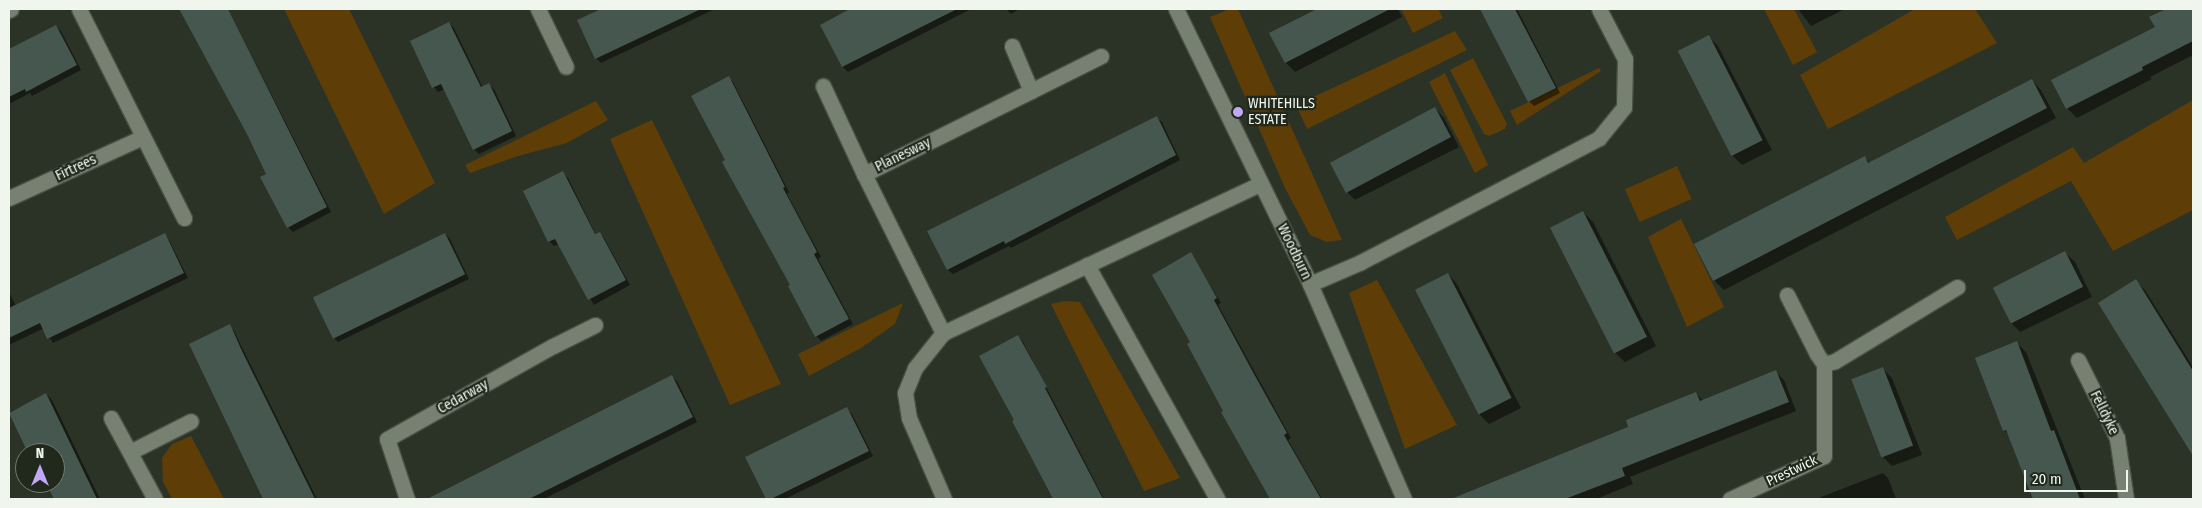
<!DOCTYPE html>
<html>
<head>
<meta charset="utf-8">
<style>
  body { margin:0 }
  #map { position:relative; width:2202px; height:508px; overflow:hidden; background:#2b3327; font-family:"Fira Sans Condensed",sans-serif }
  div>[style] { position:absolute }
  .green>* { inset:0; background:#5f3d07; transform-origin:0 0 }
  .shadow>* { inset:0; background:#0007 }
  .building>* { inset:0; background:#465750; transform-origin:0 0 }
  .roads { filter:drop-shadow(1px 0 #485045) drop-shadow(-1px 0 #485045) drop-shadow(0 1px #485045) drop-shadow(0 -1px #485045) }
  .minor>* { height:15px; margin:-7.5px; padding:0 7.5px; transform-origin:7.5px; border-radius:7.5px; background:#768172 }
  .dots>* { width:14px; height:14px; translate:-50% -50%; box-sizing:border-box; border:2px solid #21291d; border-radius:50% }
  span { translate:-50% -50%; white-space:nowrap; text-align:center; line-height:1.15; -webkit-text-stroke:4.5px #21291d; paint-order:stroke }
  .poi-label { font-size:14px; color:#f0f6ee }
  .left { translate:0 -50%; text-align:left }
  .street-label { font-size:14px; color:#f0f6ee }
  .frame { position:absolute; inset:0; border:10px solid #f0f6ee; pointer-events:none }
  .north { position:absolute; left:15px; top:443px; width:50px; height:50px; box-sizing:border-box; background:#21291d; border:1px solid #747b71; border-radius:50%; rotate:0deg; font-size:14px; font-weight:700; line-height:20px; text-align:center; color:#f0f6ee }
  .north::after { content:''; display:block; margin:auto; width:18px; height:22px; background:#bfa9f4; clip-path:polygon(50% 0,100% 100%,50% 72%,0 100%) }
  .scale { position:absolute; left:2024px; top:470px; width:104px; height:22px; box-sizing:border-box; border:2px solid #f0f6ee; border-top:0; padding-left:6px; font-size:15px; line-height:18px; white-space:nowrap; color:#f0f6ee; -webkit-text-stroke:4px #21291d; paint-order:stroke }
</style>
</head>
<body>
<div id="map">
  <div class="green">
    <i style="clip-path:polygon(284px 9px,349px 9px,435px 183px,384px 214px)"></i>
    <i style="clip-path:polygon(1230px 9px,1238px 9px,1342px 240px,1327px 242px,1310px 235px,1285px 188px,1210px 17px)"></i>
    <i style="clip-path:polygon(1401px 9px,1438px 9px,1443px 18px,1413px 33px)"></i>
    <i style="clip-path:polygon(1764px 9px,1794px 9px,1817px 52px,1793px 65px)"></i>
    <i style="clip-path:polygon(1915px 9px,1975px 9px,1997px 43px,1828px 129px,1800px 75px)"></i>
    <i style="clip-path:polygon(1455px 31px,1467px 50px,1307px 129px,1296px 105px)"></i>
    <i style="clip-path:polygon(1473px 58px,1507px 124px,1505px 129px,1489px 136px,1484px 134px,1450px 70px)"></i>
    <i style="clip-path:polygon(1599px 68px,1601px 71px,1517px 125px,1510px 111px)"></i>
    <i style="clip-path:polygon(1445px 73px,1488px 165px,1475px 173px,1429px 82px)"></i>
    <i style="clip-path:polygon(2193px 100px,2193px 210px,2113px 251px,2071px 181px,1957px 240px,1945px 217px,2073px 147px,2084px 163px)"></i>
    <i style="clip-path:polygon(596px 101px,608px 120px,567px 143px,518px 156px,470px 173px,465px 165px)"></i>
    <i style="clip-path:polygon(652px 120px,781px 384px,730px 405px,610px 139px)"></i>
    <i style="left:1677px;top:166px;width:36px;height:57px;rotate:66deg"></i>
    <i style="clip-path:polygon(1681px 219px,1724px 307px,1687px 327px,1648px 237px)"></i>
    <i style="clip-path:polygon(1377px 280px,1457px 425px,1405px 449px,1349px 293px)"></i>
    <i style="clip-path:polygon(1065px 301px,1080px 302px,1180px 478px,1144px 491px,1051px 304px)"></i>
    <i style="clip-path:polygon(903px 303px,895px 324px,861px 348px,809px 376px,798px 354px)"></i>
    <i style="clip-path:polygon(191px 436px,224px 499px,172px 499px,163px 482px,162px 458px,172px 444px)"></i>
  </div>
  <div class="shadow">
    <i style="clip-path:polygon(179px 9px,228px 9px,331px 212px,293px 232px,288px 227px,268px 175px,248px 134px)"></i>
    <i style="clip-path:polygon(604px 9px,715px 9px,601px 63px,596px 58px,579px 21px)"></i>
    <i style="clip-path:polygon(853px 9px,971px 9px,848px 72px,843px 67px,821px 25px)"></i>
    <i style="clip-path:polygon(1006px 9px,1020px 9px,1011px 14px)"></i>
    <i style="clip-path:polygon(1319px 9px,1398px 9px,1402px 17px,1295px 72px,1286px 63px,1271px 34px)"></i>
    <i style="clip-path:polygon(1482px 9px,1517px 9px,1560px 93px,1534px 106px,1529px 101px)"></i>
    <i style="clip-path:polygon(1798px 9px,1845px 9px,1811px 26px)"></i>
    <i style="clip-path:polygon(2168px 9px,2193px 9px,2193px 55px,2150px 77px,2152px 79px,2077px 118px,2067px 108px,2156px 28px,2151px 18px)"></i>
    <i style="clip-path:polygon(449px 23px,454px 28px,483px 88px,489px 85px,494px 89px,516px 136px,479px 154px,474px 149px,445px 89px,438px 92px,434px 87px,412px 41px)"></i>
    <i style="clip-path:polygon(56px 26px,61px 31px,81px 70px,32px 96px,30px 93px,9px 104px,9px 50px)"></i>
    <i style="clip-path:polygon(1709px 37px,1718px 46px,1772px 150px,1742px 165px,1732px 155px)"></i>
    <i style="clip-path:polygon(729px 78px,733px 82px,789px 192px,787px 194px,821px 257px,818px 259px,853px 324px,821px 341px,816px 336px,727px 160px)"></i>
    <i style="clip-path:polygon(2032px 80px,2041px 90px,2056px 118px,1724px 290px,1714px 280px,1865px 158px,1870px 163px)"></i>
    <i style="clip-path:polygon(1435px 108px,1444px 118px,1459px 147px,1355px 200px,1346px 191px)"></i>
    <i style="clip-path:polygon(1157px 118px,1162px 122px,1180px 160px,1011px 248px,1009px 246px,953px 274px,948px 270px,929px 232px)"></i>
    <i style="clip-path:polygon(563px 173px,568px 178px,596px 235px,599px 233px,604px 238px,630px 285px,594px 305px,559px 244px,554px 246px,549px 241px)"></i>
    <i style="clip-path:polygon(1583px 212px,1593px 222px,1656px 346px,1625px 362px,1615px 353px)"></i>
    <i style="clip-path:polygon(445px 234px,450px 239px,469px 279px,338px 342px,333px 337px)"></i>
    <i style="clip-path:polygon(165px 235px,169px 240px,188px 278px,53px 343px,44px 328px,9px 345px,9px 292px,16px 306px)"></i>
    <i style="clip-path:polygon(2065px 253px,2075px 262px,2092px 297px,2020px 332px,2010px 322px)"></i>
    <i style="clip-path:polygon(1191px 254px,1221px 303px,1218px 305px,1291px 438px,1288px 440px,1322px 499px,1272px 499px,1223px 412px,1225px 412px,1192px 343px)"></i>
    <i style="clip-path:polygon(1448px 274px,1457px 284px,1521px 408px,1489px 424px,1480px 415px,1416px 291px)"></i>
    <i style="clip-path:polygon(2135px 281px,2145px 290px,2193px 367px,2193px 452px)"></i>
    <i style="clip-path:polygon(229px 326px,234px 331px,317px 499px,266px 499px,190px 344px)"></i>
    <i style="clip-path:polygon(1018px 336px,1023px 342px,1104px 499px,1053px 499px,1013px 422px,1016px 420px)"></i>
    <i style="clip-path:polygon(2017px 343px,2026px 352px,2085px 499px,2034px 499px,2010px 437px,2004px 430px)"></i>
    <i style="clip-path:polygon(1883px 369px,1892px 378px,1922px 455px,1892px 466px,1882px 456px)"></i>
    <i style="clip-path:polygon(1776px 372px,1784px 380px,1796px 411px,1630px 477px,1633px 484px,1596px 499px,1451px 499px,1630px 428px,1696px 393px,1703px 401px)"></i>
    <i style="clip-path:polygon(672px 377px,677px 381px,697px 422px,544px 499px,459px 499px,453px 488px)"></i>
    <i style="clip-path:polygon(46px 394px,52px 400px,100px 499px,55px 499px,47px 483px,55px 483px,55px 453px,29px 453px,10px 412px)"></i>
    <i style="clip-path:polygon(847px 409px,852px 414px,873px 456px,785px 499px,767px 499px,747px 458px)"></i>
    <i style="clip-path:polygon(1883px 473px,1888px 478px,1896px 499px,1816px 499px)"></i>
  </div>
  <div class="building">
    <i style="clip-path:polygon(179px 9px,228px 9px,327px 207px,287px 228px,260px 177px,266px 174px,247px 134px)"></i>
    <i style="clip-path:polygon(601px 9px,701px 9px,595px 59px,577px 20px)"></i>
    <i style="clip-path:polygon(850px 9px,957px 9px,842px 67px,820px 25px)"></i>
    <i style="clip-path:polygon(1317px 9px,1390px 9px,1285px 63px,1269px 33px)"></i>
    <i style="clip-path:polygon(1480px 9px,1515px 9px,1556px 88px,1528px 102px)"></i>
    <i style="clip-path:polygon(2166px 9px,2193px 9px,2193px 41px,2142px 67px,2143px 70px,2066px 109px,2051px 80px,2155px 27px,2149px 17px)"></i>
    <i style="clip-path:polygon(449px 22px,481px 87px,489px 83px,512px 131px,473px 150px,441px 84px,432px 88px,410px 41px)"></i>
    <i style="clip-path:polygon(56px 25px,77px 65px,26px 92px,25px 89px,9px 97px,9px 49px)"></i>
    <i style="left:1709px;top:35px;width:118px;height:35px;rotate:63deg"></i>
    <i style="clip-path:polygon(729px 76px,785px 187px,783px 188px,817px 252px,814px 254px,849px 319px,815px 337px,788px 286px,790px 285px,722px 162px,725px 160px,691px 96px)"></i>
    <i style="clip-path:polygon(2032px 79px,2047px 108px,1713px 281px,1694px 244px,1865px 156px,1868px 163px)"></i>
    <i style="left:1435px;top:107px;width:34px;height:119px;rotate:62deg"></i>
    <i style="clip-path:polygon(1157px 116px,1176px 155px,1005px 244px,1004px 241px,947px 270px,927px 231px)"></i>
    <i style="clip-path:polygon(563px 171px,595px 234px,600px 232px,626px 280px,588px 300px,555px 239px,548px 242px,523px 191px)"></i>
    <i style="left:1583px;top:211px;width:141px;height:37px;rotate:63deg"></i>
    <i style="clip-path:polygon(165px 233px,184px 273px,47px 339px,40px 323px,9px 338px,9px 308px)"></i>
    <i style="left:445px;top:233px;width:46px;height:147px;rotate:64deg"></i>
    <i style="left:2065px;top:251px;width:40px;height:81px;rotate:63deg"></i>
    <i style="clip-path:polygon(1191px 252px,1217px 298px,1214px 300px,1254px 374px,1287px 433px,1284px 435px,1321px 499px,1270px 499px,1221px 412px,1223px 411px,1187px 344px,1190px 342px,1152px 275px)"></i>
    <i style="left:1448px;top:273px;width:140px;height:37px;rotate:63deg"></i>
    <i style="clip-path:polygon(2136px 279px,2193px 371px,2193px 456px,2098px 303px)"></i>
    <i style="clip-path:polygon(230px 324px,242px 351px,315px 499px,263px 499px,189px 344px)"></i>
    <i style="clip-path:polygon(1018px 335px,1047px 387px,1045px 388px,1103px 499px,1053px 499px,1012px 421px,1014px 420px,979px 356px)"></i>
    <i style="clip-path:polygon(2017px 341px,2051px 431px,2054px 430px,2080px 499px,2033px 499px,2006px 430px,2003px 431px,1975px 358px)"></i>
    <i style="left:1883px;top:367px;width:84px;height:34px;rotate:69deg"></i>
    <i style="clip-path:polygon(1776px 370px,1789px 402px,1622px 468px,1625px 476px,1565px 499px,1451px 499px,1628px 427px,1626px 420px,1696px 392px,1700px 401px)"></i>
    <i style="clip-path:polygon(672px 375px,693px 417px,670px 429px,529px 499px,427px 499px)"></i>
    <i style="clip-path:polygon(46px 393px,84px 472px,97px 499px,54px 499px,46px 483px,55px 483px,55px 453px,28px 453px,9px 413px)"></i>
    <i style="clip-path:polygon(847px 407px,869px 451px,771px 499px,766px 499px,745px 457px)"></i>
  </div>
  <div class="roads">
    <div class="minor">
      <i style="left:79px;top:9px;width:234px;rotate:63.3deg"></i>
      <i style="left:538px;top:9px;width:64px;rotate:64.2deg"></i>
      <i style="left:1176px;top:9px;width:306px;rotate:64deg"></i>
      <i style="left:1310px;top:284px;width:235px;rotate:66.4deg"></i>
      <i style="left:9px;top:10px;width:2px;rotate:-27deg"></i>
      <i style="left:1012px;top:46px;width:49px;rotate:67.1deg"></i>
      <i style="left:1101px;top:56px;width:265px;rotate:153.5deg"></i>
      <i style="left:864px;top:174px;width:178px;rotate:63.6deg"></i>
      <i style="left:943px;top:333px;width:350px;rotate:-25.2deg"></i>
      <i style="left:823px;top:86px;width:97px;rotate:65deg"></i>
      <i style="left:9px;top:198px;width:147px;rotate:-24.5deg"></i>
      <i style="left:1087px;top:265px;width:268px;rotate:60.9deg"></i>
      <i style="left:1310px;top:284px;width:56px;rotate:-23.3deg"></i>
      <i style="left:1361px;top:262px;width:268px;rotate:-27.5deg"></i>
      <i style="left:1599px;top:138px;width:40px;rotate:-51deg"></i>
      <i style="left:1624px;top:107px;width:48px;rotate:-88.8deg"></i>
      <i style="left:1625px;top:59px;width:56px;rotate:-117.5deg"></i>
      <i style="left:1787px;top:295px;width:66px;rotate:63deg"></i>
      <i style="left:1817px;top:354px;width:12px;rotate:55deg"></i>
      <i style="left:1824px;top:364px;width:11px;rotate:-15deg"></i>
      <i style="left:1835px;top:361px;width:143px;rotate:-31.2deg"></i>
      <i style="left:943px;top:333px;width:45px;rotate:128.7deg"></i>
      <i style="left:915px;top:368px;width:27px;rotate:112deg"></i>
      <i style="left:905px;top:393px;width:25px;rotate:81deg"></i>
      <i style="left:909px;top:418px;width:88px;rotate:66.6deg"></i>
      <i style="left:2078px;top:360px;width:87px;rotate:63.4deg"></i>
      <i style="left:2117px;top:438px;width:62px;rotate:81.6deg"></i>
      <i style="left:111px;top:418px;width:92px;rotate:61.5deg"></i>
      <i style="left:130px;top:452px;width:68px;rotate:-26.9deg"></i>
      <i style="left:407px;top:499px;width:63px;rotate:-108.4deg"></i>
      <i style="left:387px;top:439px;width:190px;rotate:-29.3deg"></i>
      <i style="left:553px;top:346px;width:47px;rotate:-26.6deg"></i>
      <i style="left:1730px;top:499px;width:103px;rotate:-24.6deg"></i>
      <i style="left:1824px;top:456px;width:92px;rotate:-90deg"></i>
    </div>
  </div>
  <div class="dots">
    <i style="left:1238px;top:112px;background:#bfa9f4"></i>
  </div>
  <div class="poi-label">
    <span class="left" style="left:1248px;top:112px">WHITEHILLS<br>ESTATE</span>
  </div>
  <div class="street-label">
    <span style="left:903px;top:155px;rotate:-26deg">Planesway</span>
    <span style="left:76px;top:168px;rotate:-25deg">Firtrees</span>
    <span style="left:1294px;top:252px;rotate:64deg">Woodburn</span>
    <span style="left:463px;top:397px;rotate:-29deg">Cedarway</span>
    <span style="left:2104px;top:413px;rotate:64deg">Felldyke</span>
    <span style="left:1792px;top:471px;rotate:-25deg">Prestwick</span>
  </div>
  <div class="frame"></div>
  <div class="north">N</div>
  <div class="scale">20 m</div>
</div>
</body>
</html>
